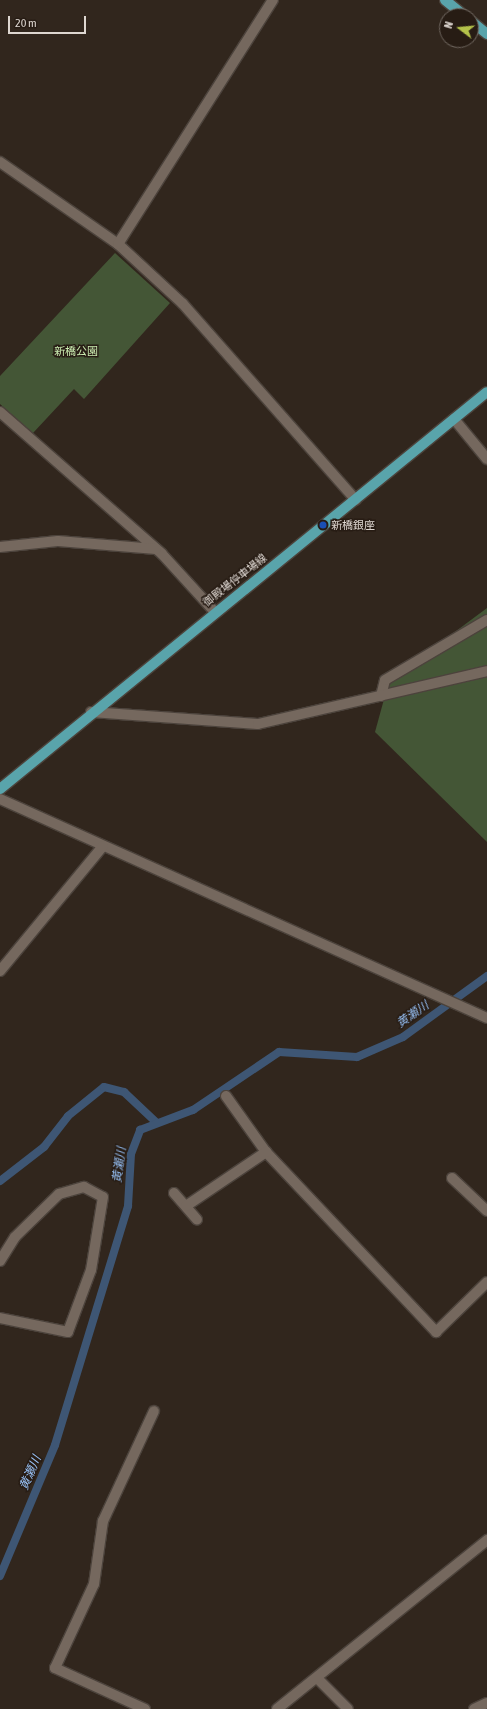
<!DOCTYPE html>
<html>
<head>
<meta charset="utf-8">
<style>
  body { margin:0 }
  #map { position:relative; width:487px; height:1709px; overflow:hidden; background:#31261d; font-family:"Asap Condensed","Noto Sans JP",sans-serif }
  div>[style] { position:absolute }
  .green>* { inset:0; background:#445636 }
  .stream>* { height:8px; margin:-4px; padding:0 4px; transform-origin:4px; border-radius:4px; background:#3e5674 }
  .roads { filter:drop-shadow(1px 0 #4c433c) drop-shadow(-1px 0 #4c433c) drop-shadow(0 1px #4c433c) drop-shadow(0 -1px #4c433c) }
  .minor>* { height:10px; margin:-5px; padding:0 5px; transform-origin:5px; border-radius:5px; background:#75685e }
  .major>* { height:10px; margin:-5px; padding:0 5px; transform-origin:5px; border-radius:5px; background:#59a4ab }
  .dots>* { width:11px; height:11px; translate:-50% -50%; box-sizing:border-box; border:2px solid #271c14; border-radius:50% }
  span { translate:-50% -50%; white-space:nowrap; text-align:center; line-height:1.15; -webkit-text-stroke:3px #271c14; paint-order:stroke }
  .park-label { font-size:11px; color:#cceeb2 }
  .poi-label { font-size:11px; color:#ded7d1 }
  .left { translate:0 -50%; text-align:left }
  .street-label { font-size:11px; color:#ded7d1 }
  .water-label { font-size:12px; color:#97c1f6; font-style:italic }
  .north { position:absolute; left:439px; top:8px; width:40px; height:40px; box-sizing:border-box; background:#271c14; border:1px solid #706760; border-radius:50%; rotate:286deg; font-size:11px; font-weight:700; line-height:16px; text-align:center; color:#ded7d1 }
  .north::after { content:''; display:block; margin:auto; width:14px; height:18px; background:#b4c24a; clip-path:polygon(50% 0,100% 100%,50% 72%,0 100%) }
  .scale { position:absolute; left:8px; top:16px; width:78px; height:18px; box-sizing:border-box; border:2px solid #ded7d1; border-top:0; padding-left:5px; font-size:12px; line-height:14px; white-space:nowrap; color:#ded7d1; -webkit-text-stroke:3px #271c14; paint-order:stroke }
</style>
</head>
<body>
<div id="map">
  <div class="green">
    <i style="clip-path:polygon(115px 253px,170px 303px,84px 399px,74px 389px,33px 433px,0 404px,0 376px)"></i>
    <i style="clip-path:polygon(487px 608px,487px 842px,375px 732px,389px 681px)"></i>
  </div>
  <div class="stream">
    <i style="left:0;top:1181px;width:56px;rotate:-37.7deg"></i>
    <i style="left:44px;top:1147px;width:39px;rotate:-52deg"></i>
    <i style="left:68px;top:1116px;width:46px;rotate:-38.9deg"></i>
    <i style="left:104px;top:1087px;width:21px;rotate:14deg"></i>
    <i style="left:124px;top:1092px;width:45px;rotate:43.2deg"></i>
    <i style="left:0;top:1576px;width:142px;rotate:-67.2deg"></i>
    <i style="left:55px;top:1445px;width:250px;rotate:-73deg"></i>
    <i style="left:128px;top:1206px;width:52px;rotate:-86.7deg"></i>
    <i style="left:131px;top:1154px;width:26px;rotate:-69deg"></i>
    <i style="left:140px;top:1130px;width:57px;rotate:-20.7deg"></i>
    <i style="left:193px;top:1110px;width:104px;rotate:-34deg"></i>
    <i style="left:279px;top:1052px;width:78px;rotate:3.7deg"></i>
    <i style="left:357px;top:1057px;width:50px;rotate:-23.5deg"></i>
    <i style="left:403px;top:1037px;width:104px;rotate:-36deg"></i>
  </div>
  <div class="roads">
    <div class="minor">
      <i style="left:0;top:162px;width:144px;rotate:34.8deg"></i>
      <i style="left:118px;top:244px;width:88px;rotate:42.7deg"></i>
      <i style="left:183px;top:304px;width:261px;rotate:48.6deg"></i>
      <i style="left:118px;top:244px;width:289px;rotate:-57.6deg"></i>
      <i style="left:0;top:412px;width:215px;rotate:41.2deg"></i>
      <i style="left:162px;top:554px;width:79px;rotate:47.6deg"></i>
      <i style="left:454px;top:419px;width:52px;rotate:50.5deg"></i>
      <i style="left:0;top:547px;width:58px;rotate:-5.9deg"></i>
      <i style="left:58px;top:541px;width:98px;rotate:4.7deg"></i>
      <i style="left:381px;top:696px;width:16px;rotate:-76deg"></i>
      <i style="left:385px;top:680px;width:118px;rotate:-30.5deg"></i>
      <i style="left:91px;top:712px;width:167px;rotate:4.1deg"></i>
      <i style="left:258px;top:724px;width:235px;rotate:-13deg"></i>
      <i style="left:0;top:799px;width:534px;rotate:24.21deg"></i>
      <i style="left:0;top:971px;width:162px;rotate:-50.5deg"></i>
      <i style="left:226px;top:1096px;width:69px;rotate:54.5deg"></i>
      <i style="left:266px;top:1152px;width:248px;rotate:46.6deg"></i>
      <i style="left:436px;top:1332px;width:71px;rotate:-44.4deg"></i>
      <i style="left:452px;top:1178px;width:48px;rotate:43.3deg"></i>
      <i style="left:174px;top:1193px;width:35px;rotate:49deg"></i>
      <i style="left:186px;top:1206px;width:97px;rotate:-34deg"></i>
      <i style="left:0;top:1261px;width:28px;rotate:-58deg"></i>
      <i style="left:15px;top:1237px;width:62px;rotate:-44.3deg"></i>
      <i style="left:59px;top:1194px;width:26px;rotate:-16deg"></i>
      <i style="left:84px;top:1187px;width:21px;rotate:28deg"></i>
      <i style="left:103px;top:1197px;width:74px;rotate:99.3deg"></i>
      <i style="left:91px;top:1270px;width:66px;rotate:110.4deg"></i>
      <i style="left:68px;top:1332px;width:69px;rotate:-168.4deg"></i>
      <i style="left:318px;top:1679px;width:42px;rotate:45deg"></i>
      <i style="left:145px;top:1709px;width:99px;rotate:-155.5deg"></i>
      <i style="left:55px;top:1668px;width:93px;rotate:-65.1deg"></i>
      <i style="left:94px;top:1584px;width:64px;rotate:-81.9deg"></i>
      <i style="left:103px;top:1521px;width:121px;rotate:-65.1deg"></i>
      <i style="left:277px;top:1709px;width:270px;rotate:-38.8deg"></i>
      <i style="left:474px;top:1709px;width:14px;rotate:-25deg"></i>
    </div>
    <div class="major">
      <i style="left:445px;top:0;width:26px;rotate:39deg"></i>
      <i style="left:471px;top:21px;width:21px;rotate:39deg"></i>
      <i style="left:0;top:789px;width:628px;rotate:-39.19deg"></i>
    </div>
  </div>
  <div class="dots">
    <i style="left:323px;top:525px;background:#1a4fb4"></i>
  </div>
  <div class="park-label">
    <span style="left:76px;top:351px">新橋公園</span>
  </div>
  <div class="poi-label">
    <span class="left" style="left:331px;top:525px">新橋銀座</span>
  </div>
  <div class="street-label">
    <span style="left:235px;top:580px;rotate:-38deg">御殿場停車場線</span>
  </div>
  <div class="water-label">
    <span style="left:413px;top:1015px;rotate:-35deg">黄瀬川</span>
    <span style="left:120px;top:1165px;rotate:-82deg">黄瀬川</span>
    <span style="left:31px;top:1473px;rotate:-67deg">黄瀬川</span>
  </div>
  <div class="north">N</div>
  <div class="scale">20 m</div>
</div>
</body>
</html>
